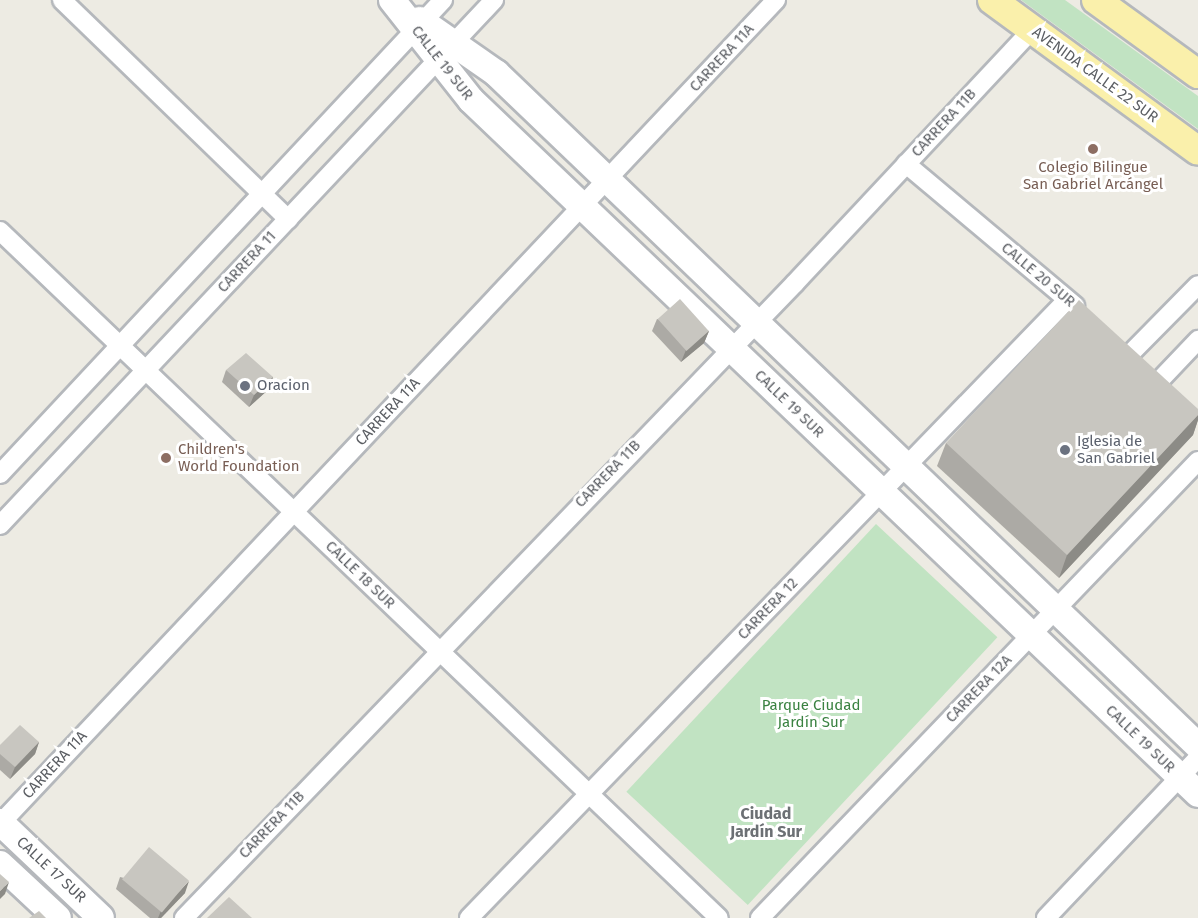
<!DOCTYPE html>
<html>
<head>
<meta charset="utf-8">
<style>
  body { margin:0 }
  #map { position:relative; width:1198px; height:918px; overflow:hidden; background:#edebe3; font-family:"Fira Sans",sans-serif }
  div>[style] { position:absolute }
  .green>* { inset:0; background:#c1e3c2; transform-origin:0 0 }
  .roads { filter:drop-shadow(2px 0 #b5b8bc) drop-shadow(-2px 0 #b5b8bc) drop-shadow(0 2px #b5b8bc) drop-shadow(0 -2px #b5b8bc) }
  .street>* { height:18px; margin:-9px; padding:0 9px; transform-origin:9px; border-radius:9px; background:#fff }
  .secondary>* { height:26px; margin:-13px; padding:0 13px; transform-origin:13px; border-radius:13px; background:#fff }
  .primary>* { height:28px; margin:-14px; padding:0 14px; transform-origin:14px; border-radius:14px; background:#faf0ab }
  .wall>* { inset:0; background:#acaaa5 }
  .shaded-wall>* { inset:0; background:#8c8b86 }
  .building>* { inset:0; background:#c8c6c0; transform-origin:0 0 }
  .dots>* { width:16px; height:16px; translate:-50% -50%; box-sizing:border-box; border:3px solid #fff; border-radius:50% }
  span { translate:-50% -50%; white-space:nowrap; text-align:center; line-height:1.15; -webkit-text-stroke:6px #fff; paint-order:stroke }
  .street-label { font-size:15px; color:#5b5e63 }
  .education-label { font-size:15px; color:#785e54 }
  .left { translate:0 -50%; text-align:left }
  .worship-label { font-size:15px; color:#5b616d }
  .park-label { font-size:15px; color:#3a8241 }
  .neighbourhood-label { font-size:16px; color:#6c7074; font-weight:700 }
</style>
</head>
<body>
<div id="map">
  <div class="green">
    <i style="clip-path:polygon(1021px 0,1065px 0,1198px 96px,1198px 129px)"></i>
    <i style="left:876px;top:524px;width:166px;height:366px;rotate:43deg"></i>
  </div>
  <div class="roads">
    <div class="street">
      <i style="left:62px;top:0;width:315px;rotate:44.1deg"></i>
      <i style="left:906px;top:164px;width:221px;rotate:40deg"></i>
      <i style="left:0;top:231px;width:994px;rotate:43.7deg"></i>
      <i style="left:1131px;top:353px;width:95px;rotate:-45.4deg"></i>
      <i style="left:1161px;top:379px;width:54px;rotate:-46.5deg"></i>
      <i style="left:0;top:474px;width:649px;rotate:-46.94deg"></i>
      <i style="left:0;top:525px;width:721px;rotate:-46.74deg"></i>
      <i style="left:0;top:824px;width:1132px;rotate:-46.72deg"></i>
      <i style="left:184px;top:918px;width:881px;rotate:-46.1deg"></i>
      <i style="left:795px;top:283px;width:347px;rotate:-46.9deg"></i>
      <i style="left:469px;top:918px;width:860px;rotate:-45.94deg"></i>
      <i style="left:760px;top:918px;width:633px;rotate:-46.22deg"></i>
      <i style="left:1046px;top:918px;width:221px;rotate:-46.5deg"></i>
    </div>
    <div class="secondary">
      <i style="left:392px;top:0;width:127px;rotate:51.7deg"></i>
      <i style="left:471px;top:100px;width:1005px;rotate:43.67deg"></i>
      <i style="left:420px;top:20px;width:93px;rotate:34.9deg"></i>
      <i style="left:496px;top:73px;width:972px;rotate:43.79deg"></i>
      <i style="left:0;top:822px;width:139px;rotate:43.5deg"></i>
      <i style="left:0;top:864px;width:79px;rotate:43deg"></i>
    </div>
    <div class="primary">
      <i style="left:992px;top:0;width:255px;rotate:36.2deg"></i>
      <i style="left:1096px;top:0;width:126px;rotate:36deg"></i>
    </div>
  </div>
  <div class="wall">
    <i style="clip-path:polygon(657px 319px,709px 331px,704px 343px,681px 362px,652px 331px)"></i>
    <i style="clip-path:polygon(226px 370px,273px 377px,269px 389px,249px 407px,222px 382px)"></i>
    <i style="clip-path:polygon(1198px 409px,1198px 420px,1193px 435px,1059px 578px,937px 466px,946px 443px)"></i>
    <i style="clip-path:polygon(39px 742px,35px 754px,10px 779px,0 770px,0 745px)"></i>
    <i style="clip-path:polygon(120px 877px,185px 893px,161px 918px,150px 918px,116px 889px)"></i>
  </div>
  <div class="shaded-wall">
    <i style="clip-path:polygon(709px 331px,704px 343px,681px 362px,686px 350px)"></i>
    <i style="clip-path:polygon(273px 377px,269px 389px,249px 407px,254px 395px)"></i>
    <i style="clip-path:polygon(1198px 415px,1198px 420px,1193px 435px,1059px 578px,1067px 555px)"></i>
    <i style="clip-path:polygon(39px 742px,35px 754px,10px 779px,15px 767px)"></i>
    <i style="clip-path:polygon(189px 881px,185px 893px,161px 918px,158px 918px,161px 911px)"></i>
    <i style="clip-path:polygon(9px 882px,5px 894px,0 899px,0 891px)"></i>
  </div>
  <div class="building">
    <i style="left:680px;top:299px;width:43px;height:30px;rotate:48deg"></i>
    <i style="clip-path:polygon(1079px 300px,1198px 409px,1198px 415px,1067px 555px,946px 443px)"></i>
    <i style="clip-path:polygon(246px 353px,273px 377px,254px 395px,226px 370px)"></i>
    <i style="clip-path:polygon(20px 725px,39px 742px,15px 767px,0 754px,0 745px)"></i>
    <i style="left:149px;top:847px;width:52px;height:42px;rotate:40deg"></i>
    <i style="clip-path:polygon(0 874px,9px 882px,0 891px)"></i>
    <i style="clip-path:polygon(229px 897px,252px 918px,207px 918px)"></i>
    <i style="clip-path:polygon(39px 911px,46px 918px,29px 918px)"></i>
  </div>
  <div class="dots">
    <i style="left:1093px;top:149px;background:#8d6e63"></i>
    <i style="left:245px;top:386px;background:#6b7280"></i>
    <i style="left:1065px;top:450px;background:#6b7280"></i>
    <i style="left:166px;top:458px;background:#8d6e63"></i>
  </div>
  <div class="street-label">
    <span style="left:722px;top:58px;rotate:-47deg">CARRERA 11A</span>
    <span style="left:442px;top:63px;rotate:52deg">CALLE 19 SUR</span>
    <span style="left:1095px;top:75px;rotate:36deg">AVENIDA CALLE 22 SUR</span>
    <span style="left:944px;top:123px;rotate:-47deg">CARRERA 11B</span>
    <span style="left:247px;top:262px;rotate:-47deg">CARRERA 11</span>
    <span style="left:1038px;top:275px;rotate:40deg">CALLE 20 SUR</span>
    <span style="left:789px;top:404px;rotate:44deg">CALLE 19 SUR</span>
    <span style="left:388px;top:412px;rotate:-47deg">CARRERA 11A</span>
    <span style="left:608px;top:474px;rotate:-46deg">CARRERA 11B</span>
    <span style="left:360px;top:575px;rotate:44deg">CALLE 18 SUR</span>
    <span style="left:768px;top:609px;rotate:-46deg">CARRERA 12</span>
    <span style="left:979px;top:689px;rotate:-46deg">CARRERA 12A</span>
    <span style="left:1140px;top:739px;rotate:44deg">CALLE 19 SUR</span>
    <span style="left:55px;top:765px;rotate:-47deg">CARRERA 11A</span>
    <span style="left:272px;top:825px;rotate:-46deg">CARRERA 11B</span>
    <span style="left:51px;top:870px;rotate:43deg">CALLE 17 SUR</span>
  </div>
  <div class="education-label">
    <span style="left:1093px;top:176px">Colegio Bilingue<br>San Gabriel Arcángel</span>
    <span class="left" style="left:178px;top:458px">Children's<br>World Foundation</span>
  </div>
  <div class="worship-label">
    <span class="left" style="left:257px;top:386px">Oracion</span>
    <span class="left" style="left:1077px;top:450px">Iglesia de<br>San Gabriel</span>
  </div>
  <div class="park-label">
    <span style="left:811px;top:714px">Parque Ciudad<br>Jardín Sur</span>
  </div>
  <div class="neighbourhood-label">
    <span style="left:766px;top:823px">Ciudad<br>Jardín Sur</span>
  </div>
</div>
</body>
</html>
